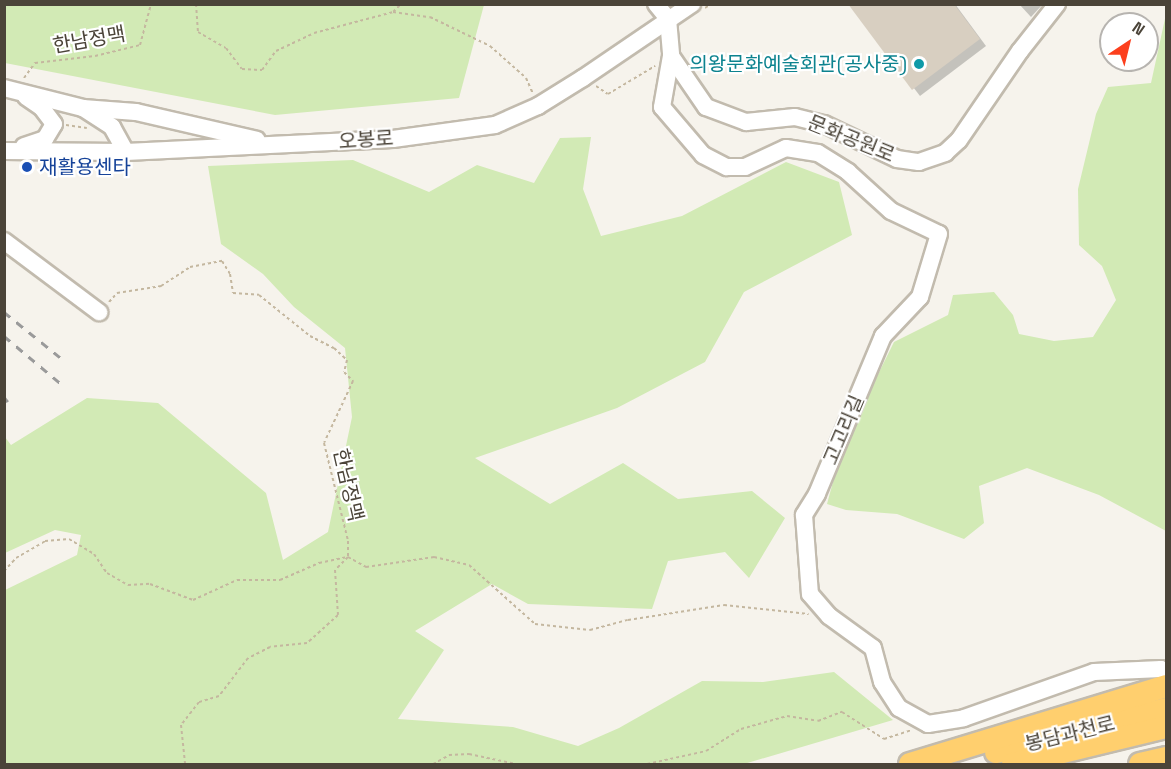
<!DOCTYPE html>
<html>
<head>
<meta charset="utf-8">
<style>
  body { margin:0 }
  #map { position:relative; width:1171px; height:769px; overflow:hidden; background:#f6f3ec; font-family:"Space Grotesk","Noto Sans KR",sans-serif }
  div>[style] { position:absolute }
  .green>* { inset:0; background:#d2eab5 }
  .shadow>* { inset:0; background:#0003 }
  .building>* { inset:0; background:#d8cfc1 }
  .path>* { height:2px; margin-top:-1px; transform-origin:0; background:repeating-linear-gradient(90deg,#c4b79f 0 3px,transparent 0 6px) }
  .roads { filter:drop-shadow(2px 0 #c2bbae) drop-shadow(-2px 0 #c2bbae) drop-shadow(0 2px #c2bbae) drop-shadow(0 -2px #c2bbae) }
  .minor>* { height:16px; margin:-8px; padding:0 8px; transform-origin:8px; border-radius:8px; background:#fff }
  .highway>* { height:22px; margin:-11px; padding:0 11px; transform-origin:11px; border-radius:11px; background:#ffcf6e }
  .rail>* { height:3px; margin-top:-1.5px; transform-origin:0; background:repeating-linear-gradient(90deg,#9a9a9a 0 8px,transparent 0 16px) }
  .dots>* { width:16px; height:16px; translate:-50% -50%; box-sizing:border-box; border:3px solid #fff; border-radius:50% }
  span { translate:-50% -50%; white-space:nowrap; text-align:center; line-height:1.15; -webkit-text-stroke:4.5px #fff; paint-order:stroke }
  .street-label { font-size:20px; color:#4b4439 }
  .culture-label { font-size:20px; color:#0d838f }
  .right { translate:-100% -50%; text-align:right }
  .transit-label { font-size:20px; color:#164399 }
  .left { translate:0 -50%; text-align:left }
  .frame { position:absolute; inset:0; border:6px solid #4b4439; pointer-events:none }
  .north { position:absolute; left:1099px; top:12px; width:60px; height:60px; box-sizing:border-box; background:#fff; border:2px solid #b7b4b0; border-radius:50%; rotate:35deg; font-size:16px; font-weight:700; line-height:24px; text-align:center; color:#4b4439 }
  .north::after { content:''; display:block; margin:auto; width:21px; height:27px; background:#fc3f1d; clip-path:polygon(50% 0,100% 100%,50% 72%,0 100%) }
</style>
</head>
<body>
<div id="map">
  <div class="green">
    <i style="clip-path:polygon(4px 5px,5px 4px,484px 5px,459px 98px,275px 115px,5px 63px)"></i>
    <i style="clip-path:polygon(1166px 14px,1166px 531px,1099px 495px,1027px 468px,979px 486px,984px 523px,964px 539px,897px 514px,846px 510px,827px 504px,843px 445px,894px 342px,948px 315px,953px 295px,994px 292px,1013px 315px,1019px 334px,1054px 341px,1093px 337px,1116px 300px,1102px 266px,1079px 245px,1078px 189px,1096px 114px,1108px 87px,1151px 83px)"></i>
    <i style="clip-path:polygon(591px 137px,583px 189px,601px 236px,682px 216px,786px 162px,839px 182px,852px 235px,744px 292px,705px 362px,617px 408px,475px 458px,550px 504px,623px 463px,678px 499px,752px 491px,785px 518px,749px 578px,725px 552px,668px 561px,652px 609px,528px 604px,492px 584px,415px 631px,444px 650px,398px 719px,513px 727px,578px 746px,619px 728px,702px 681px,763px 682px,834px 672px,893px 720px,744px 764px,5px 764px,5px 590px,77px 555px,81px 535px,55px 530px,5px 553px,5px 437px,11px 445px,87px 398px,158px 403px,266px 493px,283px 560px,328px 532px,352px 417px,345px 348px,294px 307px,263px 274px,221px 244px,208px 166px,353px 160px,429px 192px,477px 165px,534px 183px,560px 138px)"></i>
  </div>
  <div class="shadow">
    <i style="clip-path:polygon(849px 4px,955px 4px,986px 46px,920px 96px)"></i>
    <i style="clip-path:polygon(1019px 4px,1043px 4px,1031px 17px)"></i>
  </div>
  <div class="building">
    <i style="clip-path:polygon(848px 4px,954px 4px,980px 39px,912px 90px)"></i>
  </div>
  <div class="path">
    <i style="left:196px;top:4px;width:28px;rotate:86deg"></i>
    <i style="left:198px;top:32px;width:32px;rotate:30deg"></i>
    <i style="left:226px;top:48px;width:26px;rotate:53deg"></i>
    <i style="left:242px;top:69px;width:20px;rotate:3deg"></i>
    <i style="left:262px;top:70px;width:24px;rotate:-54deg"></i>
    <i style="left:276px;top:51px;width:42px;rotate:-25.3deg"></i>
    <i style="left:314px;top:33px;width:82px;rotate:-14.9deg"></i>
    <i style="left:393px;top:12px;width:37px;rotate:8deg"></i>
    <i style="left:430px;top:17px;width:67px;rotate:25.8deg"></i>
    <i style="left:490px;top:46px;width:48px;rotate:41.6deg"></i>
    <i style="left:526px;top:78px;width:17px;rotate:66deg"></i>
    <i style="left:705px;top:8px;width:7px;rotate:-34deg"></i>
    <i style="left:393px;top:12px;width:11px;rotate:-45deg"></i>
    <i style="left:24px;top:78px;width:19px;rotate:-54deg"></i>
    <i style="left:35px;top:63px;width:60px;rotate:-6.7deg"></i>
    <i style="left:95px;top:56px;width:46px;rotate:-13.7deg"></i>
    <i style="left:140px;top:45px;width:42px;rotate:-75deg"></i>
    <i style="left:596px;top:86px;width:14px;rotate:34deg"></i>
    <i style="left:608px;top:94px;width:55px;rotate:-30.8deg"></i>
    <i style="left:66px;top:125px;width:21px;rotate:8deg"></i>
    <i style="left:109px;top:302px;width:12px;rotate:-48deg"></i>
    <i style="left:117px;top:293px;width:45px;rotate:-9deg"></i>
    <i style="left:161px;top:286px;width:35px;rotate:-33deg"></i>
    <i style="left:190px;top:267px;width:33px;rotate:-11deg"></i>
    <i style="left:222px;top:261px;width:15px;rotate:58deg"></i>
    <i style="left:230px;top:274px;width:19px;rotate:81deg"></i>
    <i style="left:233px;top:293px;width:26px;rotate:4deg"></i>
    <i style="left:259px;top:295px;width:65px;rotate:38.8deg"></i>
    <i style="left:310px;top:336px;width:27px;rotate:27deg"></i>
    <i style="left:334px;top:348px;width:18px;rotate:43deg"></i>
    <i style="left:347px;top:360px;width:12px;rotate:104deg"></i>
    <i style="left:344px;top:372px;width:13px;rotate:45deg"></i>
    <i style="left:353px;top:381px;width:68px;rotate:115.1deg"></i>
    <i style="left:324px;top:443px;width:101px;rotate:76.2deg"></i>
    <i style="left:348px;top:541px;width:16px;rotate:90deg"></i>
    <i style="left:348px;top:557px;width:18px;rotate:135deg"></i>
    <i style="left:335px;top:570px;width:45px;rotate:86.2deg"></i>
    <i style="left:338px;top:615px;width:42px;rotate:137.9deg"></i>
    <i style="left:307px;top:643px;width:37px;rotate:174deg"></i>
    <i style="left:270px;top:647px;width:25px;rotate:153deg"></i>
    <i style="left:248px;top:658px;width:48px;rotate:127.3deg"></i>
    <i style="left:219px;top:696px;width:21px;rotate:163deg"></i>
    <i style="left:199px;top:702px;width:29px;rotate:128deg"></i>
    <i style="left:181px;top:725px;width:39px;rotate:84deg"></i>
    <i style="left:4px;top:571px;width:18px;rotate:-47deg"></i>
    <i style="left:16px;top:558px;width:34px;rotate:-30deg"></i>
    <i style="left:45px;top:541px;width:24px;rotate:-5deg"></i>
    <i style="left:69px;top:539px;width:29px;rotate:31deg"></i>
    <i style="left:94px;top:554px;width:23px;rotate:56deg"></i>
    <i style="left:107px;top:573px;width:24px;rotate:30deg"></i>
    <i style="left:128px;top:585px;width:22px;rotate:-3deg"></i>
    <i style="left:150px;top:584px;width:46px;rotate:20.4deg"></i>
    <i style="left:193px;top:600px;width:48px;rotate:-24.4deg"></i>
    <i style="left:237px;top:580px;width:43px"></i>
    <i style="left:280px;top:580px;width:43px;rotate:-23.6deg"></i>
    <i style="left:319px;top:563px;width:30px;rotate:-12deg"></i>
    <i style="left:348px;top:557px;width:21px;rotate:29deg"></i>
    <i style="left:366px;top:567px;width:69px;rotate:-8.4deg"></i>
    <i style="left:434px;top:557px;width:36px;rotate:13deg"></i>
    <i style="left:469px;top:565px;width:89px;rotate:41.8deg"></i>
    <i style="left:535px;top:624px;width:55px;rotate:6.2deg"></i>
    <i style="left:590px;top:630px;width:39px;rotate:-15deg"></i>
    <i style="left:628px;top:620px;width:97px;rotate:-8.9deg"></i>
    <i style="left:724px;top:605px;width:85px;rotate:6deg"></i>
    <i style="left:433px;top:764px;width:18px;rotate:-29deg"></i>
    <i style="left:449px;top:755px;width:20px;rotate:-3deg"></i>
    <i style="left:469px;top:754px;width:48px;rotate:12deg"></i>
    <i style="left:647px;top:764px;width:60px;rotate:-12.4deg"></i>
    <i style="left:706px;top:751px;width:41px;rotate:-32.2deg"></i>
    <i style="left:741px;top:729px;width:48px;rotate:-15.8deg"></i>
    <i style="left:787px;top:716px;width:31px;rotate:9deg"></i>
    <i style="left:818px;top:721px;width:26px;rotate:-21deg"></i>
    <i style="left:842px;top:712px;width:50px;rotate:32.7deg"></i>
    <i style="left:884px;top:739px;width:28px;rotate:-18deg"></i>
  </div>
  <div class="roads">
    <div class="minor">
      <i style="left:656px;top:4px;width:19px;rotate:51deg"></i>
      <i style="left:668px;top:19px;width:37px;rotate:85deg"></i>
      <i style="left:671px;top:56px;width:62px;rotate:55.5deg"></i>
      <i style="left:706px;top:107px;width:43px;rotate:20.6deg"></i>
      <i style="left:746px;top:122px;width:49px;rotate:-5.8deg"></i>
      <i style="left:795px;top:117px;width:30px;rotate:14deg"></i>
      <i style="left:824px;top:124px;width:81px;rotate:25.6deg"></i>
      <i style="left:897px;top:159px;width:22px;rotate:8deg"></i>
      <i style="left:919px;top:162px;width:28px;rotate:-19deg"></i>
      <i style="left:945px;top:153px;width:19px;rotate:-43deg"></i>
      <i style="left:959px;top:140px;width:108px;rotate:-55.6deg"></i>
      <i style="left:1020px;top:51px;width:60px;rotate:-51.8deg"></i>
      <i style="left:671px;top:56px;width:52px;rotate:100deg"></i>
      <i style="left:662px;top:107px;width:63px;rotate:49.5deg"></i>
      <i style="left:703px;top:155px;width:27px;rotate:27deg"></i>
      <i style="left:727px;top:167px;width:18px"></i>
      <i style="left:745px;top:167px;width:45px;rotate:-24.9deg"></i>
      <i style="left:786px;top:148px;width:32px;rotate:9deg"></i>
      <i style="left:818px;top:153px;width:36px;rotate:32deg"></i>
      <i style="left:848px;top:172px;width:58px;rotate:42.2deg"></i>
      <i style="left:891px;top:211px;width:53px;rotate:25.6deg"></i>
      <i style="left:939px;top:234px;width:66px;rotate:106.8deg"></i>
      <i style="left:920px;top:297px;width:54px;rotate:133.5deg"></i>
      <i style="left:883px;top:336px;width:171px;rotate:112.7deg"></i>
      <i style="left:817px;top:494px;width:25px;rotate:122deg"></i>
      <i style="left:804px;top:515px;width:79px;rotate:85.7deg"></i>
      <i style="left:810px;top:594px;width:29px;rotate:49deg"></i>
      <i style="left:829px;top:616px;width:54px;rotate:36deg"></i>
      <i style="left:873px;top:648px;width:35px;rotate:75deg"></i>
      <i style="left:882px;top:682px;width:31px;rotate:57deg"></i>
      <i style="left:899px;top:708px;width:33px;rotate:29deg"></i>
      <i style="left:928px;top:724px;width:36px;rotate:-9deg"></i>
      <i style="left:964px;top:718px;width:138px;rotate:-19.5deg"></i>
      <i style="left:1094px;top:672px;width:67px;rotate:-2.6deg"></i>
      <i style="left:1161px;top:669px;width:6px;rotate:31deg"></i>
      <i style="left:4px;top:88px;width:81px;rotate:14.2deg"></i>
      <i style="left:83px;top:108px;width:35px;rotate:33deg"></i>
      <i style="left:112px;top:127px;width:29px;rotate:61deg"></i>
      <i style="left:83px;top:108px;width:53px;rotate:4.3deg"></i>
      <i style="left:136px;top:112px;width:124px;rotate:13deg"></i>
      <i style="left:24px;top:146px;width:22px;rotate:-18deg"></i>
      <i style="left:45px;top:139px;width:17px;rotate:-59deg"></i>
      <i style="left:54px;top:124px;width:21px;rotate:-127deg"></i>
      <i style="left:41px;top:107px;width:18px;rotate:-146deg"></i>
      <i style="left:4px;top:151px;width:122px;rotate:0.5deg"></i>
      <i style="left:126px;top:152px;width:267px;rotate:-2.8deg"></i>
      <i style="left:393px;top:139px;width:103px;rotate:-7.8deg"></i>
      <i style="left:495px;top:125px;width:47px;rotate:-23.8deg"></i>
      <i style="left:538px;top:106px;width:53px;rotate:-31.9deg"></i>
      <i style="left:583px;top:78px;width:132px;rotate:-34.2deg"></i>
      <i style="left:4px;top:241px;width:119px;rotate:36.8deg"></i>
    </div>
    <div class="highway">
      <i style="left:996px;top:752px;width:175px;rotate:-14.2deg"></i>
      <i style="left:910px;top:764px;width:268px;rotate:-16.9deg"></i>
      <i style="left:1013px;top:764px;width:157px;rotate:-13.6deg"></i>
      <i style="left:1140px;top:764px;width:27px;rotate:-13deg"></i>
    </div>
  </div>
  <div class="rail">
    <i style="left:4px;top:312px;width:75px;rotate:39deg"></i>
    <i style="left:4px;top:336px;width:73px;rotate:40deg"></i>
    <i style="left:4px;top:397px;width:6px;rotate:51deg"></i>
  </div>
  <div class="dots">
    <i style="left:919px;top:64px;background:#0f9aa8"></i>
    <i style="left:27px;top:167px;background:#1a4fb4"></i>
  </div>
  <div class="street-label">
    <span style="left:89px;top:40px;rotate:-10deg">한남정맥</span>
    <span style="left:851px;top:139px;rotate:22deg">문화공원로</span>
    <span style="left:366px;top:140px;rotate:-4deg">오봉로</span>
    <span style="left:844px;top:430px;rotate:-67deg">고고리길</span>
    <span style="left:348px;top:485px;rotate:77deg">한남정맥</span>
    <span style="left:1070px;top:734px;rotate:-14deg">봉담과천로</span>
  </div>
  <div class="culture-label">
    <span class="right" style="left:907px;top:64px">의왕문화예술회관(공사중)</span>
  </div>
  <div class="transit-label">
    <span class="left" style="left:39px;top:167px">재활용센타</span>
  </div>
  <div class="frame"></div>
  <div class="north">N</div>
</div>
</body>
</html>
